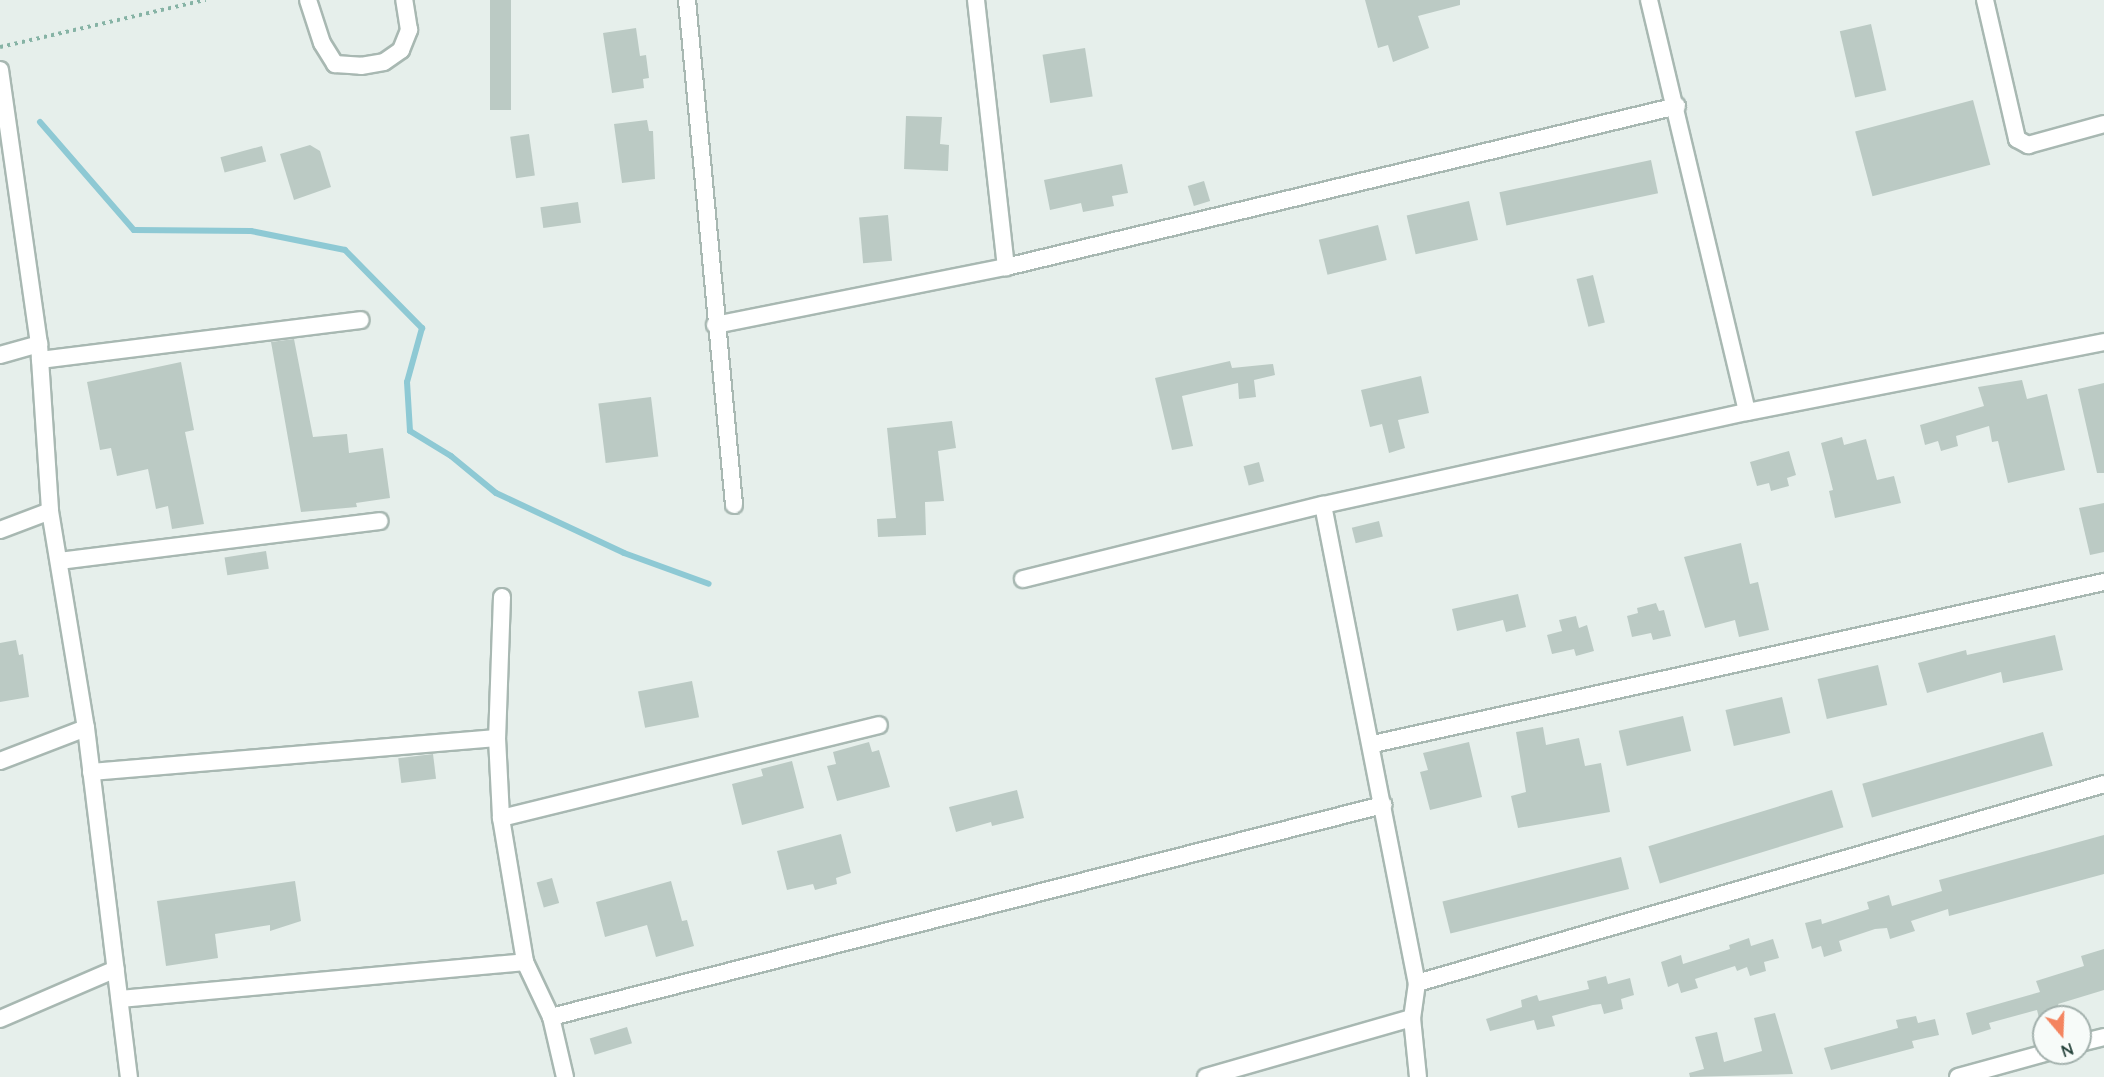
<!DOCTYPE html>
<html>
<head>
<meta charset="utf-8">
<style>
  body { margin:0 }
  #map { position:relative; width:2104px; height:1077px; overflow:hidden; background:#e6efeb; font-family:Quicksand,sans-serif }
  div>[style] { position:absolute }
  .stream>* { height:6px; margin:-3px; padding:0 3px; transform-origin:3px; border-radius:3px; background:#8ec9d4 }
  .building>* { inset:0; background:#bbcac4; transform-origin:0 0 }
  .path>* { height:4px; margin-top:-2px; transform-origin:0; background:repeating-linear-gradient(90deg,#86b3a5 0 3px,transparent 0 7.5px) }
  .roads { filter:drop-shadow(2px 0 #a8b8b2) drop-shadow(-2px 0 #a8b8b2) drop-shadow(0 2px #a8b8b2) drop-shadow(0 -2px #a8b8b2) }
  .minor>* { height:16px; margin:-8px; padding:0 8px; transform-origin:8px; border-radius:8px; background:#fff }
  span { translate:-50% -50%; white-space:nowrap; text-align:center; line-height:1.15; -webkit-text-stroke:4.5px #f7fbf9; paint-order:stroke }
  .north { position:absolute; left:2032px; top:1005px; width:60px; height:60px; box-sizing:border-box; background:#f7fbf9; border:2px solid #a3b1ad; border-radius:50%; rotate:161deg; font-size:16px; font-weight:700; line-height:24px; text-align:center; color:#24423a }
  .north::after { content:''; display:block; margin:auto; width:21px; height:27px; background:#f4845f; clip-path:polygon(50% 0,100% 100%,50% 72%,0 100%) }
</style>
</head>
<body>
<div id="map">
  <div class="stream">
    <i style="left:40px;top:122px;width:143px;rotate:49deg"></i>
    <i style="left:134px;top:230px;width:117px;rotate:0.5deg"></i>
    <i style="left:251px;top:231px;width:96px;rotate:11.4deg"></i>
    <i style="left:345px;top:250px;width:110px;rotate:45.4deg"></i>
    <i style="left:422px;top:328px;width:56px;rotate:105.5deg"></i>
    <i style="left:407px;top:382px;width:49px;rotate:86.5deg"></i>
    <i style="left:410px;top:431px;width:48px;rotate:31.4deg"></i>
    <i style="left:451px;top:456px;width:58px;rotate:39.4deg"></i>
    <i style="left:496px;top:493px;width:141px;rotate:25.1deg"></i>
    <i style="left:624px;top:553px;width:90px;rotate:20deg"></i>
  </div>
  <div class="building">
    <i style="left:490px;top:0;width:21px;height:110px"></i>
    <i style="clip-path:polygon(1365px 0,1460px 0,1460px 5px,1418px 16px,1429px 48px,1393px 62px,1388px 45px,1378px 48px)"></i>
    <i style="left:1871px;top:24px;width:68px;height:32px;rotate:77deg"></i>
    <i style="clip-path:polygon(636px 28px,640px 56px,646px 55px,649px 78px,643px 79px,644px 88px,612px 93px,603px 33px)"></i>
    <i style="left:1085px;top:48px;width:49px;height:43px;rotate:81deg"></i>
    <i style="left:1973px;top:100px;width:67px;height:122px;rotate:75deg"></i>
    <i style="clip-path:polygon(906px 116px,942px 117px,940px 144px,949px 145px,948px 171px,904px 169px)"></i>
    <i style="clip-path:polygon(647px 120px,649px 131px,653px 131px,655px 179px,622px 183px,614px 124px)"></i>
    <i style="left:529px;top:134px;width:42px;height:19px;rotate:82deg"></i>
    <i style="clip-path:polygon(310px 145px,320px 151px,331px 187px,294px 200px,280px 154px)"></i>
    <i style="left:262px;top:146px;width:16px;height:43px;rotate:75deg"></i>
    <i style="left:1651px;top:160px;width:34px;height:155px;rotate:78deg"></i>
    <i style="clip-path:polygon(1122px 164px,1128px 193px,1112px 196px,1114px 206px,1083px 212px,1081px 203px,1050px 210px,1044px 180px)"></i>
    <i style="left:1204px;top:181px;width:21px;height:17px;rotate:73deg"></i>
    <i style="left:1469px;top:201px;width:40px;height:64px;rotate:77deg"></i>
    <i style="left:578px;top:202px;width:21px;height:38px;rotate:82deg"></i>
    <i style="left:888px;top:215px;width:46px;height:29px;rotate:85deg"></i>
    <i style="left:1378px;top:225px;width:36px;height:61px;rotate:76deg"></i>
    <i style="left:1593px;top:275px;width:49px;height:17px;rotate:76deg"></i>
    <i style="clip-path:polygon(294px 339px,313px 437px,347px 434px,349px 453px,383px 448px,390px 498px,356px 503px,357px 507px,301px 512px,271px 342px)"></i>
    <i style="clip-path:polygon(1230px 361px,1232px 368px,1273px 364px,1275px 375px,1254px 380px,1256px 397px,1239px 399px,1238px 383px,1182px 396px,1193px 446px,1172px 450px,1155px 378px)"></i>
    <i style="clip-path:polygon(181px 362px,194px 430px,185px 432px,204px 524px,172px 529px,168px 506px,156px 509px,148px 469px,117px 476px,111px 448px,100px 450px,87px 382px)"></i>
    <i style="clip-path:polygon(1421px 376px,1429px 413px,1398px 420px,1405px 448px,1389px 453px,1382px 424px,1370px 427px,1361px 390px)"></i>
    <i style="clip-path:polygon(2022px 380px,2027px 399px,2047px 394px,2065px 470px,2008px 483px,1998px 441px,1992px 442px,1989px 426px,1956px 436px,1958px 446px,1941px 451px,1938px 441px,1925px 445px,1920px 425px,1984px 406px,1978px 387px)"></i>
    <i style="clip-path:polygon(2104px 383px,2104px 473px,2097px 473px,2078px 389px)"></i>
    <i style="left:651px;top:397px;width:60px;height:53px;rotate:83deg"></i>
    <i style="clip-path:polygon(952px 421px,956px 448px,938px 451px,944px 501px,925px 502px,926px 535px,878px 537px,877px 519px,896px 518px,887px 428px)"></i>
    <i style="clip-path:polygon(1842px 437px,1844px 445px,1866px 439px,1877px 480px,1894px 476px,1901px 503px,1835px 518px,1829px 491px,1833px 490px,1821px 443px)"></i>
    <i style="clip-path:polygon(1789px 451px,1796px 475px,1787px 478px,1789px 486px,1771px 491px,1769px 483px,1757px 486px,1750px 462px)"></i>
    <i style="left:1259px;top:462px;width:20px;height:16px;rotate:75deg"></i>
    <i style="clip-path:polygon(2104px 503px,2104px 552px,2090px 555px,2079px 508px)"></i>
    <i style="left:1379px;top:521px;width:16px;height:28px;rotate:76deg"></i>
    <i style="clip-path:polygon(1741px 543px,1750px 584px,1758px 582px,1769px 630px,1739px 637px,1735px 620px,1705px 628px,1684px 557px)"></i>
    <i style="left:266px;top:551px;width:18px;height:42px;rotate:81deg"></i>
    <i style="clip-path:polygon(1518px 594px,1526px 627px,1506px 632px,1503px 620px,1457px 631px,1452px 609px)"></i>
    <i style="clip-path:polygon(1656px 603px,1659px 611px,1664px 610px,1671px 636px,1653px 640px,1651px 633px,1632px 637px,1627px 616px,1638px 613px,1637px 608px)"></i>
    <i style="clip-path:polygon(1576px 616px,1579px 628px,1587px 625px,1594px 651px,1576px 656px,1574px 649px,1552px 654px,1547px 635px,1562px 631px,1559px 620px)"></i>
    <i style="clip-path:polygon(2055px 635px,2063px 670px,2003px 683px,2001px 672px,1927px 693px,1918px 663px,1966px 650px,1967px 655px)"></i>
    <i style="clip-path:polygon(16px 640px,19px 655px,23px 654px,29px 697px,0 702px,0 643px)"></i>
    <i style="left:1878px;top:665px;width:41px;height:62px;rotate:77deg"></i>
    <i style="left:692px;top:681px;width:37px;height:55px;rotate:79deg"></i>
    <i style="left:1782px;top:697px;width:37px;height:58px;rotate:77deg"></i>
    <i style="left:1683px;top:716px;width:36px;height:66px;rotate:77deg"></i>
    <i style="clip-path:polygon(1543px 727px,1546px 745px,1579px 738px,1585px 766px,1601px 763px,1610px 812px,1518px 828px,1511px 796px,1526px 792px,1516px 732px)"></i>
    <i style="left:2043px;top:732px;width:35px;height:188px;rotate:74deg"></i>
    <i style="clip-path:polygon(869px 742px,872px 752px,879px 750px,890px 787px,837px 801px,827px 766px,836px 764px,833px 752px)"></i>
    <i style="clip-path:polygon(1469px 742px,1482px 797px,1430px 810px,1420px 772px,1428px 770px,1423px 753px)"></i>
    <i style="left:433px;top:754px;width:25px;height:35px;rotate:83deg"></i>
    <i style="clip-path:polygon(792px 761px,804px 808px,742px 825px,732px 784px,763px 776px,761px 769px)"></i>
    <i style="clip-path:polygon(1017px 790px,1024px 818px,992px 826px,991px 822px,956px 832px,949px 807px)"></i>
    <i style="left:1832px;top:790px;width:39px;height:192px;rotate:73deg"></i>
    <i style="clip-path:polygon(841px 834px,851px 873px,836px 878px,837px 884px,815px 890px,813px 884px,787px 890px,777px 851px)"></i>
    <i style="clip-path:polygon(2104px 835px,2104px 874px,1949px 916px,1948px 909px,1911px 921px,1915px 931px,1890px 939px,1887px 928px,1875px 929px,1839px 941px,1842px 951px,1824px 957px,1821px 946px,1812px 949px,1805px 923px,1821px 919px,1822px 924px,1869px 909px,1867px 902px,1889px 895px,1892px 906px,1942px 891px,1939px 880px)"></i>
    <i style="left:1621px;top:857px;width:33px;height:184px;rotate:76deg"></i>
    <i style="left:552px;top:878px;width:26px;height:16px;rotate:74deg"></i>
    <i style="clip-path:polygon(295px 881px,301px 921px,270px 931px,270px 925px,215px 934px,218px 958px,166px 966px,157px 901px)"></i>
    <i style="clip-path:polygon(671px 881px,682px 921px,687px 920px,694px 946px,656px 957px,647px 925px,605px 937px,596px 902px)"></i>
    <i style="clip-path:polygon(1749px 938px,1751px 946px,1773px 939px,1779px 958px,1764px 962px,1766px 971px,1750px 976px,1747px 967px,1737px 971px,1735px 966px,1695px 979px,1698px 988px,1681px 993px,1678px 983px,1668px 987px,1661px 962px,1681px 955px,1683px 964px,1730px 949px,1729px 945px)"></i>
    <i style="clip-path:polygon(2104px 949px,2104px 990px,2058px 1004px,2060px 1012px,2039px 1018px,2037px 1010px,1989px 1023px,1991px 1029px,1972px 1035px,1966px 1013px,2040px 992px,2036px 981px,2084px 966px,2081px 956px)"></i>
    <i style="clip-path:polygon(1606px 976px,1608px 984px,1630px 978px,1634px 995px,1621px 999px,1623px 1009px,1604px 1014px,1601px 1004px,1593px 1005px,1552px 1016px,1555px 1026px,1537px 1030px,1534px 1020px,1490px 1031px,1486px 1019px,1522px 1007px,1521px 1000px,1537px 995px,1539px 1001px,1589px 989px,1587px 981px)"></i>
    <i style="clip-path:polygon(1775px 1013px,1793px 1074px,1690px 1077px,1689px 1073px,1704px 1069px,1695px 1037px,1717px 1032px,1724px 1062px,1762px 1051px,1754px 1018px)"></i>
    <i style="clip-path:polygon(1916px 1016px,1918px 1023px,1935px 1019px,1939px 1035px,1912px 1041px,1914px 1048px,1831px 1070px,1824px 1048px,1898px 1028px,1896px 1020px)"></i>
    <i style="left:627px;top:1027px;width:17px;height:39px;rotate:73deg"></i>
  </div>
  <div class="path">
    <i style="left:0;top:47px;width:211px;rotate:-12.9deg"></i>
  </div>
  <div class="roads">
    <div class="minor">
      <i style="left:308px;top:0;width:45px;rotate:72deg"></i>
      <i style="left:322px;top:43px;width:25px;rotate:58deg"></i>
      <i style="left:335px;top:64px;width:26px;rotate:4deg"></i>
      <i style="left:361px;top:66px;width:23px;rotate:-10deg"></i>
      <i style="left:384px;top:62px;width:21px;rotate:-35deg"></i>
      <i style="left:401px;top:50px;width:22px;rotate:-68deg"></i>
      <i style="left:409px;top:30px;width:30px;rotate:-99deg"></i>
      <i style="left:687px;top:0;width:507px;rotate:84.68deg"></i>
      <i style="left:976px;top:0;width:269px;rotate:83.6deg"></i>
      <i style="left:1649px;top:0;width:423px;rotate:76.6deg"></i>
      <i style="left:1985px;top:0;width:143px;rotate:77deg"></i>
      <i style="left:2017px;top:139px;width:13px;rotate:29deg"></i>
      <i style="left:2028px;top:145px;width:79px;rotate:-15.4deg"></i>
      <i style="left:0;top:70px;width:277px;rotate:81.9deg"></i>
      <i style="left:39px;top:344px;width:167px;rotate:86.2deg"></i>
      <i style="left:50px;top:511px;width:220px;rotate:80.6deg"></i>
      <i style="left:86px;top:728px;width:352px;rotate:83deg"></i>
      <i style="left:715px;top:325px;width:297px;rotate:-11.3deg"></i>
      <i style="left:1006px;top:267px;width:690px;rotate:-13.49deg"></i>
      <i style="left:0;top:355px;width:41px;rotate:-15.8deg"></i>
      <i style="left:40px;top:360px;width:323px;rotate:-7.1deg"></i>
      <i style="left:1323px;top:505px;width:487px;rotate:78.9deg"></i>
      <i style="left:1417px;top:983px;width:35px;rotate:98deg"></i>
      <i style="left:1412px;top:1018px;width:59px;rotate:84.2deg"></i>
      <i style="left:0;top:530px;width:53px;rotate:-20.8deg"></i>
      <i style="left:59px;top:561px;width:323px;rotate:-7.1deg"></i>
      <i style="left:1023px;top:579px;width:309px;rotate:-13.9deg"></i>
      <i style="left:1323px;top:505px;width:434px;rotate:-12.4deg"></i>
      <i style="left:1747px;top:412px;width:364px;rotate:-11.1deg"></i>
      <i style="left:502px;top:597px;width:141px;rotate:92deg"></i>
      <i style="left:497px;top:738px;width:80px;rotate:87.1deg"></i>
      <i style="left:501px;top:818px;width:146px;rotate:80.5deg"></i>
      <i style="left:525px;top:962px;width:61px;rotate:64.7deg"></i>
      <i style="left:551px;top:1017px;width:62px;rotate:76.9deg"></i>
      <i style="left:1373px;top:744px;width:749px;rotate:-12.5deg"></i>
      <i style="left:0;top:761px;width:92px;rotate:-21deg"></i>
      <i style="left:91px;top:772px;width:407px;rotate:-4.8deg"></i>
      <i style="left:501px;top:818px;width:389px;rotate:-13.8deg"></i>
      <i style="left:1417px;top:983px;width:715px;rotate:-16.15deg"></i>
      <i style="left:120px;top:999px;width:407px;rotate:-5.2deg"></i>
      <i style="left:551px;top:1017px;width:859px;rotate:-14.3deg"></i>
      <i style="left:0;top:1019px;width:126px;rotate:-23.3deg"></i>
      <i style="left:2080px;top:1043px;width:25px;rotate:-14deg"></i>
      <i style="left:1206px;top:1077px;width:214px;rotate:-16deg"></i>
      <i style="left:1958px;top:1077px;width:90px;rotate:-15.4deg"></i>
    </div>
  </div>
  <div class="north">N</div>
</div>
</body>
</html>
